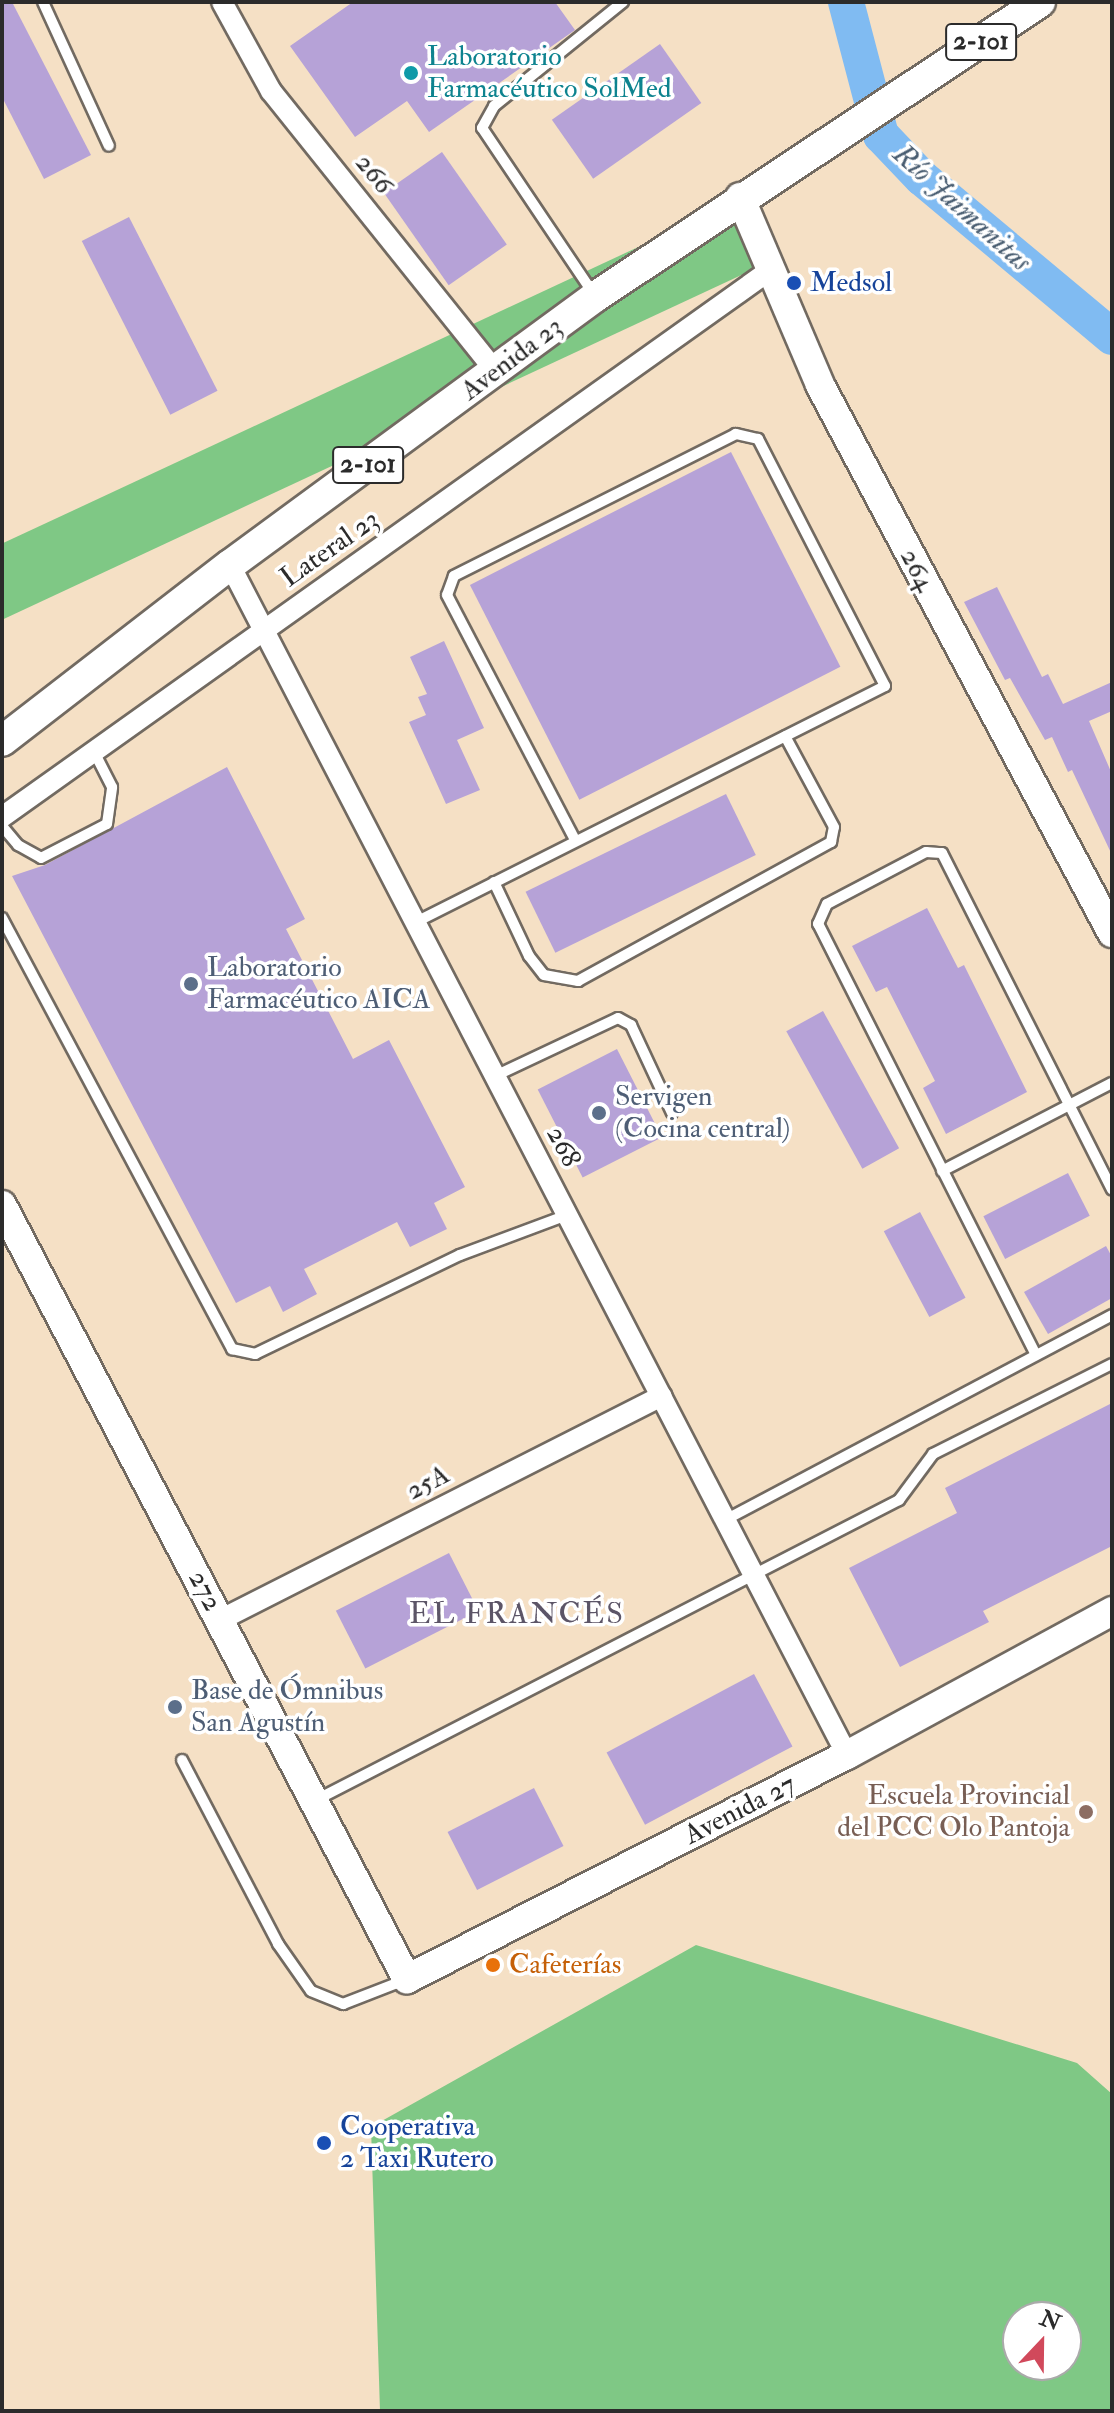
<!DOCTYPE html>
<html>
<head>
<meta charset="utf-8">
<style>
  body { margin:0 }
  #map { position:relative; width:1114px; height:2413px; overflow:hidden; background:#f5e0c5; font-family:"IM FELL Double Pica",serif }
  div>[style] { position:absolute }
  .green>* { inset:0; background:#7fc885; transform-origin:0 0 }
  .river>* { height:36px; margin:-18px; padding:0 18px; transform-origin:18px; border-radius:18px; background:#80bbf2 }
  .building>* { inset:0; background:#b6a2d7; transform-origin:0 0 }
  .roads { filter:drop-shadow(2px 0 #726a61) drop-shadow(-2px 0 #726a61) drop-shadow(0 2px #726a61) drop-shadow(0 -2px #726a61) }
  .lane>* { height:10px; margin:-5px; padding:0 5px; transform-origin:5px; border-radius:5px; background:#fff }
  .street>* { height:20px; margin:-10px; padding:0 10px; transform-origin:10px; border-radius:10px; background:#fff }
  .secondary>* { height:28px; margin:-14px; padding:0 14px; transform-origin:14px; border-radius:14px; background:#fff }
  .primary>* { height:30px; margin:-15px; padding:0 15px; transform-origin:15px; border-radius:15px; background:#fff }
  .dots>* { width:22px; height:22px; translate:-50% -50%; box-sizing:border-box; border:4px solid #fff; border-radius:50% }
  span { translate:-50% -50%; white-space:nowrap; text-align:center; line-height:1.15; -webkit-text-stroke:7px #fff; paint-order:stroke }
  .shield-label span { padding:2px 6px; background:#fff; border:2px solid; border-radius:6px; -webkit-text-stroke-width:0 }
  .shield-label { font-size:26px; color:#2b2b2b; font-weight:700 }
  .culture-label { font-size:28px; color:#0d838f }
  .left { translate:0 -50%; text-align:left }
  .street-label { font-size:28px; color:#2b2b2b }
  .transit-label { font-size:28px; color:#164399 }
  .service-label { font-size:28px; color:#4e5e75 }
  .education-label { font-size:28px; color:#785e54 }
  .right { translate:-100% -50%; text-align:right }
  .food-label { font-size:28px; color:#c56008 }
  .water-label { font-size:30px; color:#495d71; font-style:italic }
  .neighbourhood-label { font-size:30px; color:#5c5567; letter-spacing:2px }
  .frame { position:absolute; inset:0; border:4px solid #2b2b2b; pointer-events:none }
  .north { position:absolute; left:1002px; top:2301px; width:80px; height:80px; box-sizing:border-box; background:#fff; border:2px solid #aaa; border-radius:50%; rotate:22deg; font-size:22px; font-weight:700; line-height:32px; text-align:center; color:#2b2b2b }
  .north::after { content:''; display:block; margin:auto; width:28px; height:36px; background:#d1495b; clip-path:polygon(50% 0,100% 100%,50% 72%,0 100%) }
</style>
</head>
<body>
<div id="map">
  <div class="green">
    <i style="left:739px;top:200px;width:69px;height:917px;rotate:65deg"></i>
    <i style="clip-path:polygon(evenodd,696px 1945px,1077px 2063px,1112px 2094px,1112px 2411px,380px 2411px,371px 2127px,696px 1945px,1018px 2317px,1066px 2317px,1066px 2365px,1018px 2365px,1018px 2317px)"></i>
  </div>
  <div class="river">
    <i style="left:846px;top:2px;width:138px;rotate:75.3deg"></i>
    <i style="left:881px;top:135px;width:59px;rotate:46.4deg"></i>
    <i style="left:922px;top:178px;width:248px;rotate:39.9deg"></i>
  </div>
  <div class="building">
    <i style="clip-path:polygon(2px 2px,12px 2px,91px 155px,44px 179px,2px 97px)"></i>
    <i style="clip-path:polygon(353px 2px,555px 2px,575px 30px,429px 132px,407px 101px,355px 137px,290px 46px)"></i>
    <i style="left:660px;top:44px;width:72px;height:132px;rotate:55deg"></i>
    <i style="left:442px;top:152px;width:113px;height:71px;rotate:55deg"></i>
    <i style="left:129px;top:217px;width:195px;height:53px;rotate:63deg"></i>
    <i style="left:731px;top:452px;width:241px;height:293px;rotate:63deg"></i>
    <i style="clip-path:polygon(997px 587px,1042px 677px,1048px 674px,1063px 704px,1112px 682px,1112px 711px,1089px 721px,1112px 774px,1112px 855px,1072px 770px,1068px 772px,1052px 737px,1045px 740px,1010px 678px,1005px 680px,964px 602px)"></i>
    <i style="clip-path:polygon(444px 641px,484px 728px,457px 740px,480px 790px,446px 804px,409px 722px,426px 715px,418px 697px,427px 694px,410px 657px)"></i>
    <i style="clip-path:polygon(227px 767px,305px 919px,286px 929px,353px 1059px,389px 1040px,465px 1187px,434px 1203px,447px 1229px,410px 1247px,397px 1222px,304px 1269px,317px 1294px,283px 1312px,270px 1286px,236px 1303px,12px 876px,45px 865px)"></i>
    <i style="left:726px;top:794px;width:68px;height:223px;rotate:64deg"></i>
    <i style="clip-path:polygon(927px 908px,958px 968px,964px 965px,1027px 1092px,946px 1134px,923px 1088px,935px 1081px,887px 987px,876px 992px,852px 946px)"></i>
    <i style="left:823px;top:1011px;width:157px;height:42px;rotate:61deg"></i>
    <i style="left:617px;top:1049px;width:99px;height:89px;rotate:63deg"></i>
    <i style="left:1068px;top:1173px;width:48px;height:95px;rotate:63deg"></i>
    <i style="left:920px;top:1212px;width:97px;height:41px;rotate:62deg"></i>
    <i style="clip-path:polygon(1106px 1246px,1112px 1257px,1112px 1298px,1048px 1334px,1024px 1292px)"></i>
    <i style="clip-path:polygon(1112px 1403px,1112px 1546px,983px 1611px,989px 1622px,900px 1667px,849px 1568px,957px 1513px,945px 1488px)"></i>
    <i style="left:449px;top:1553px;width:65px;height:127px;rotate:63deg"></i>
    <i style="left:754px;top:1674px;width:82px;height:167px;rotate:62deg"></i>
    <i style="left:534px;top:1788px;width:65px;height:97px;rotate:63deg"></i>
  </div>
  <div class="roads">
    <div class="lane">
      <i style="left:43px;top:2px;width:158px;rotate:65.4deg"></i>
      <i style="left:593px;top:293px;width:199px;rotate:-123.9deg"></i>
      <i style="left:482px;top:128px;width:25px;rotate:-61deg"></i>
      <i style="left:494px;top:106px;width:166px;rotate:-38.9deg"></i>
      <i style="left:2px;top:826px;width:25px;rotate:50deg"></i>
      <i style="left:18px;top:845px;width:26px;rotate:29deg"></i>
      <i style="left:41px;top:858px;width:74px;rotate:-27.3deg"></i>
      <i style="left:107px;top:824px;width:37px;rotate:-82deg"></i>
      <i style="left:112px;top:787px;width:39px;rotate:-117deg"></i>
      <i style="left:494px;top:882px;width:82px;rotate:64.7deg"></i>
      <i style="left:529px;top:956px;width:24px;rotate:52deg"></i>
      <i style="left:544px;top:975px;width:35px;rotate:10deg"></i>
      <i style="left:578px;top:981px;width:289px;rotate:-28.8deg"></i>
      <i style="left:831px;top:842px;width:15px;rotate:-79deg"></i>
      <i style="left:834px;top:827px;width:103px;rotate:-118.3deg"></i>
      <i style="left:2px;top:918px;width:489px;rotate:61.9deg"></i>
      <i style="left:232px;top:1349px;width:24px;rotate:12deg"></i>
      <i style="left:255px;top:1354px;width:228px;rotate:-25.8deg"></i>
      <i style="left:460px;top:1255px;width:114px;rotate:-20.5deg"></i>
      <i style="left:416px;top:922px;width:525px;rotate:-26.71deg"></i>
      <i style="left:885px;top:686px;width:278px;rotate:-117.2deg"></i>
      <i style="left:758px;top:439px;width:23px;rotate:-167deg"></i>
      <i style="left:736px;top:434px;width:316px;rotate:153.3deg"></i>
      <i style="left:454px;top:576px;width:20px;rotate:110deg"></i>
      <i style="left:447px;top:595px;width:276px;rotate:62.4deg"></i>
      <i style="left:495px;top:1076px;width:136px;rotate:-25.2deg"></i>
      <i style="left:618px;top:1018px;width:15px;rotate:28deg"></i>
      <i style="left:631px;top:1025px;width:97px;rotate:65deg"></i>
      <i style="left:942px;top:1171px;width:191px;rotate:-27.4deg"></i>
      <i style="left:1035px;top:1353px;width:481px;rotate:-116.8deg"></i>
      <i style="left:818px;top:924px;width:22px;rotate:-66deg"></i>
      <i style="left:827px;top:904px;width:112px;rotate:-27.7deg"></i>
      <i style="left:926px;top:852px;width:16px;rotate:4deg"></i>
      <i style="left:942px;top:853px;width:377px;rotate:63.2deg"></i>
      <i style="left:725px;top:1520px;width:438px;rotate:-27.9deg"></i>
      <i style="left:182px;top:1760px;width:208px;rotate:62.4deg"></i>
      <i style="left:278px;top:1944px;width:57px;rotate:54.9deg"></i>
      <i style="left:311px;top:1991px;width:35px;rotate:22deg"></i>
      <i style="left:343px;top:2004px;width:66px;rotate:-21.2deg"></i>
      <i style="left:316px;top:1800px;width:656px;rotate:-27.23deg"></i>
      <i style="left:899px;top:1500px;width:57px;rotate:-53.5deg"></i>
      <i style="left:933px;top:1454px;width:200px;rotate:-26.7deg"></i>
    </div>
    <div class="street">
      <i style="left:222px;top:2px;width:102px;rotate:61.2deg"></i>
      <i style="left:271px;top:91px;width:360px;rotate:51.3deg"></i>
      <i style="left:230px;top:565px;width:1340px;rotate:62.59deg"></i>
      <i style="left:2px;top:817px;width:941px;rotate:-35.45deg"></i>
      <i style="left:220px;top:1620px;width:495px;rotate:-26.9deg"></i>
    </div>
    <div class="secondary">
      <i style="left:740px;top:197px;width:204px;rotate:66.9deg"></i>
      <i style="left:820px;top:385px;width:621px;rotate:61.95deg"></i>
      <i style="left:2px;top:1205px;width:874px;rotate:62.38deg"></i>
      <i style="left:407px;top:1979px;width:494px;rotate:-27deg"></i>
      <i style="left:847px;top:1755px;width:302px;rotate:-28.5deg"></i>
    </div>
    <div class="primary">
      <i style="left:2px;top:741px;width:288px;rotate:-37.7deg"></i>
      <i style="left:230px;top:565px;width:453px;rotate:-36.3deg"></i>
      <i style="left:595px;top:297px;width:534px;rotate:-33.54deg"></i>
    </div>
  </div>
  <div class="dots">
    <i style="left:411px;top:73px;background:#0f9aa8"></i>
    <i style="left:794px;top:283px;background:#1a4fb4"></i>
    <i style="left:191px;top:984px;background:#5c6f8a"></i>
    <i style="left:599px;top:1113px;background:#5c6f8a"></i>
    <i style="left:175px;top:1707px;background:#5c6f8a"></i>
    <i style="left:1086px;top:1812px;background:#8d6e63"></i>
    <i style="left:493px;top:1965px;background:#e8710a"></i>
    <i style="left:324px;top:2143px;background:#1a4fb4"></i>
  </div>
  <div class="shield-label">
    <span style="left:981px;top:42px">2-101</span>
    <span style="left:368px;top:465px">2-101</span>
  </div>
  <div class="culture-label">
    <span class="left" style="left:427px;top:73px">Laboratorio<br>Farmacéutico SolMed</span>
  </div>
  <div class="street-label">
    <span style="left:374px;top:174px;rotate:51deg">266</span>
    <span style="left:512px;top:359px;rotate:-37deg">Avenida 23</span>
    <span style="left:330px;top:549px;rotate:-35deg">Lateral 23</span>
    <span style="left:917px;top:570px;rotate:63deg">264</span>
    <span style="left:563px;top:1147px;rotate:63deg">268</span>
    <span style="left:428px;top:1483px;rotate:-27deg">25A</span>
    <span style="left:205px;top:1591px;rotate:63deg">272</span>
    <span style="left:740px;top:1810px;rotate:-27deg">Avenida 27</span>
  </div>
  <div class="transit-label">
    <span class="left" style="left:810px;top:283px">Medsol</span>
    <span class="left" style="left:340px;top:2143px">Cooperativa<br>2 Taxi Rutero</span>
  </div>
  <div class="service-label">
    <span class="left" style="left:207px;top:984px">Laboratorio<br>Farmacéutico AICA</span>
    <span class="left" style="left:615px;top:1113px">Servigen<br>(Cocina central)</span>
    <span class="left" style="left:191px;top:1707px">Base de Ómnibus<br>San Agustín</span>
  </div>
  <div class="education-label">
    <span class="right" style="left:1070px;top:1812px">Escuela Provincial<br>del PCC Olo Pantoja</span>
  </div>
  <div class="food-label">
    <span class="left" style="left:509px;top:1965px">Cafeterías</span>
  </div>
  <div class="water-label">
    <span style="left:962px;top:208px;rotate:42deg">Río Jaimanitas</span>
  </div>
  <div class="neighbourhood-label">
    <span style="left:517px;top:1614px">EL FRANCÉS</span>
  </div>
  <div class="frame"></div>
  <div class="north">N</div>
</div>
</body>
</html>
